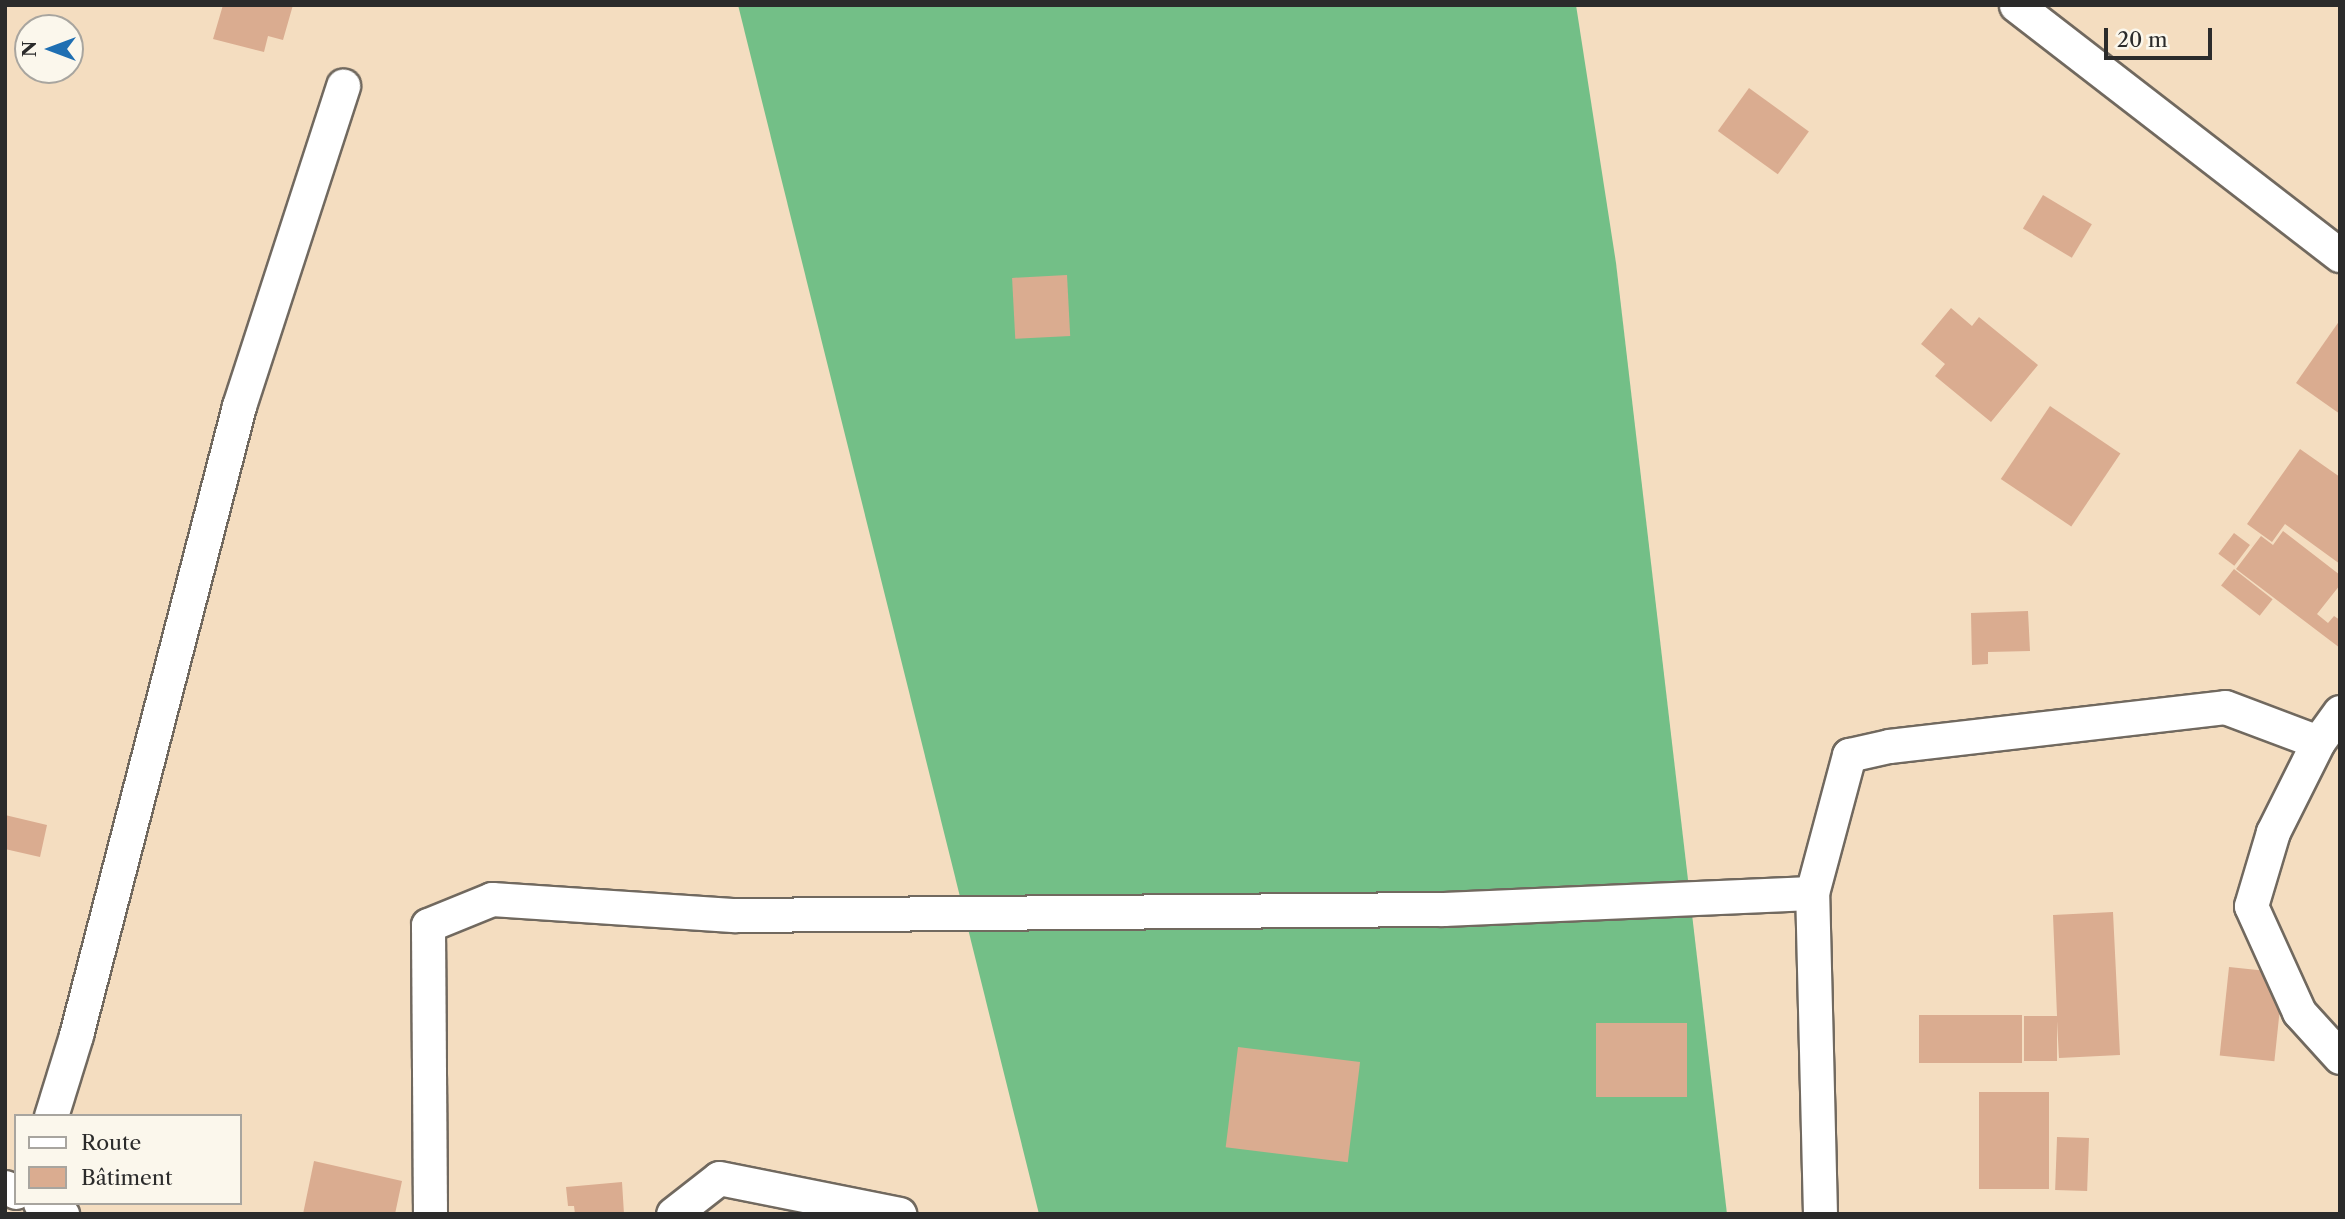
<!DOCTYPE html>
<html>
<head>
<meta charset="utf-8">
<style>
  body { margin:0 }
  #map { position:relative; width:2345px; height:1219px; overflow:hidden; background:#f4ddc0; font-family:"Libre Caslon Text",serif }
  div>[style] { position:absolute }
  .forest>* { inset:0; background:#73bf87 }
  .building>* { inset:0; background:#daac90; transform-origin:0 0 }
  .roads { filter:drop-shadow(2px 0 #71695f) drop-shadow(-2px 0 #71695f) drop-shadow(0 2px #71695f) drop-shadow(0 -2px #71695f) }
  .street>* { height:33px; margin:-16.5px; padding:0 16.5px; transform-origin:16.5px; border-radius:16.5px; background:#fff }
  span { translate:-50% -50%; white-space:nowrap; text-align:center; line-height:1.15; -webkit-text-stroke:5px #fbf7ec; paint-order:stroke }
  .frame { position:absolute; inset:0; border:7px solid #2b2b2b; pointer-events:none }
  .legend { position:absolute; left:14px; top:1114px; width:228px; height:91px; box-sizing:border-box; background:#fbf7ec; border:2px solid #a8a59f; margin:0; padding:9px 12px; list-style:none; font-size:21px; color:#2b2b2b }
  .legend li { display:flex; align-items:center; gap:14px; height:35px }
  .legend b { width:35px; border:2px solid #a8a59f }
  .north { position:absolute; left:14px; top:14px; width:70px; height:70px; box-sizing:border-box; background:#fbf7ec; border:2px solid #a8a59f; border-radius:50%; rotate:270deg; font-size:19px; font-weight:700; line-height:28px; text-align:center; color:#2b2b2b }
  .north::after { content:''; display:block; margin:auto; width:24px; height:32px; background:#1f6fb2; clip-path:polygon(50% 0,100% 100%,50% 72%,0 100%) }
  .scale { position:absolute; left:2104px; top:28px; width:108px; height:32px; box-sizing:border-box; border:4px solid #2b2b2b; border-top:0; padding-left:9px; font-size:21px; line-height:24px; white-space:nowrap; color:#2b2b2b; -webkit-text-stroke:5px #fbf7ec; paint-order:stroke }
</style>
</head>
<body>
<div id="map">
  <div class="forest">
    <i style="clip-path:polygon(738px 5px,1576px 5px,1616px 263px,1727px 1214px,1039px 1214px)"></i>
  </div>
  <div class="building">
    <i style="clip-path:polygon(223px 5px,293px 5px,283px 40px,268px 36px,264px 52px,213px 39px)"></i>
    <i style="left:1749px;top:88px;width:74px;height:53px;rotate:36deg"></i>
    <i style="left:2043px;top:195px;width:57px;height:39px;rotate:31deg"></i>
    <i style="left:1067px;top:275px;width:61px;height:55px;rotate:87deg"></i>
    <i style="clip-path:polygon(1951px 308px,1972px 326px,1979px 317px,2038px 365px,1991px 422px,1935px 376px,1945px 364px,1921px 344px)"></i>
    <i style="clip-path:polygon(2340px 320px,2340px 414px,2296px 383px)"></i>
    <i style="left:2050px;top:406px;width:85px;height:88px;rotate:34deg"></i>
    <i style="clip-path:polygon(2300px 449px,2340px 477px,2340px 564px,2285px 524px,2272px 542px,2247px 524px)"></i>
    <i style="clip-path:polygon(2283px 531px,2340px 575px,2340px 585px,2317px 614px,2328px 623px,2334px 616px,2340px 620px,2340px 648px,2236px 569px,2261px 536px,2273px 545px)"></i>
    <i style="left:2234px;top:533px;width:20px;height:26px;rotate:37deg"></i>
    <i style="left:2234px;top:569px;width:49px;height:21px;rotate:38deg"></i>
    <i style="clip-path:polygon(2028px 611px,2030px 651px,1988px 652px,1988px 664px,1972px 665px,1971px 613px)"></i>
    <i style="clip-path:polygon(5px 815px,47px 825px,40px 857px,5px 849px)"></i>
    <i style="clip-path:polygon(2113px 912px,2120px 1055px,2059px 1058px,2057px 1021px,2057px 1061px,2024px 1061px,2024px 1016px,2057px 1016px,2053px 915px)"></i>
    <i style="left:2229px;top:967px;width:55px;height:89px;rotate:6deg"></i>
    <i style="left:1919px;top:1015px;width:103px;height:48px"></i>
    <i style="left:1596px;top:1023px;width:91px;height:74px"></i>
    <i style="left:1238px;top:1047px;width:123px;height:101px;rotate:7deg"></i>
    <i style="left:1979px;top:1092px;width:70px;height:97px"></i>
    <i style="left:2057px;top:1137px;width:32px;height:53px;rotate:2deg"></i>
    <i style="clip-path:polygon(314px 1161px,402px 1181px,395px 1214px,303px 1214px)"></i>
    <i style="clip-path:polygon(622px 1182px,624px 1214px,575px 1214px,574px 1206px,568px 1206px,566px 1187px)"></i>
  </div>
  <div class="roads">
    <div class="street">
      <i style="left:2016px;top:5px;width:409px;rotate:37.7deg"></i>
      <i style="left:2318px;top:742px;width:101px;rotate:116.6deg"></i>
      <i style="left:2273px;top:832px;width:77px;rotate:106.6deg"></i>
      <i style="left:2251px;top:906px;width:116px;rotate:65.6deg"></i>
      <i style="left:2299px;top:1012px;width:61px;rotate:47.7deg"></i>
      <i style="left:51px;top:1116px;width:85px;rotate:-72.8deg"></i>
      <i style="left:76px;top:1035px;width:650px;rotate:-75.47deg"></i>
      <i style="left:239px;top:406px;width:337px;rotate:-72deg"></i>
      <i style="left:5px;top:1187px;width:12px;rotate:24deg"></i>
      <i style="left:40px;top:1203px;width:25px;rotate:27deg"></i>
      <i style="left:430px;top:1214px;width:289px;rotate:-90.4deg"></i>
      <i style="left:428px;top:925px;width:69px;rotate:-22.1deg"></i>
      <i style="left:492px;top:899px;width:244px;rotate:3.8deg"></i>
      <i style="left:735px;top:915px;width:708px;rotate:-0.49deg"></i>
      <i style="left:1443px;top:909px;width:369px;rotate:-2.5deg"></i>
      <i style="left:673px;top:1214px;width:58px;rotate:-38deg"></i>
      <i style="left:719px;top:1178px;width:184px;rotate:11.3deg"></i>
      <i style="left:1820px;top:1214px;width:321px;rotate:-91.4deg"></i>
      <i style="left:1812px;top:893px;width:143px;rotate:-75deg"></i>
      <i style="left:1849px;top:755px;width:41px;rotate:-12.7deg"></i>
      <i style="left:1889px;top:746px;width:338px;rotate:-6.6deg"></i>
      <i style="left:2225px;top:707px;width:99px;rotate:20.6deg"></i>
      <i style="left:2318px;top:742px;width:37px;rotate:-54deg"></i>
    </div>
  </div>
  <div class="frame"></div>
  <ul class="legend">
  <li><b style="height:9px;background:#fff"></b>Route</li>
  <li><b style="height:19px;background:#daac90"></b>Bâtiment</li>
  </ul>
  <div class="north">N</div>
  <div class="scale">20 m</div>
</div>
</body>
</html>
